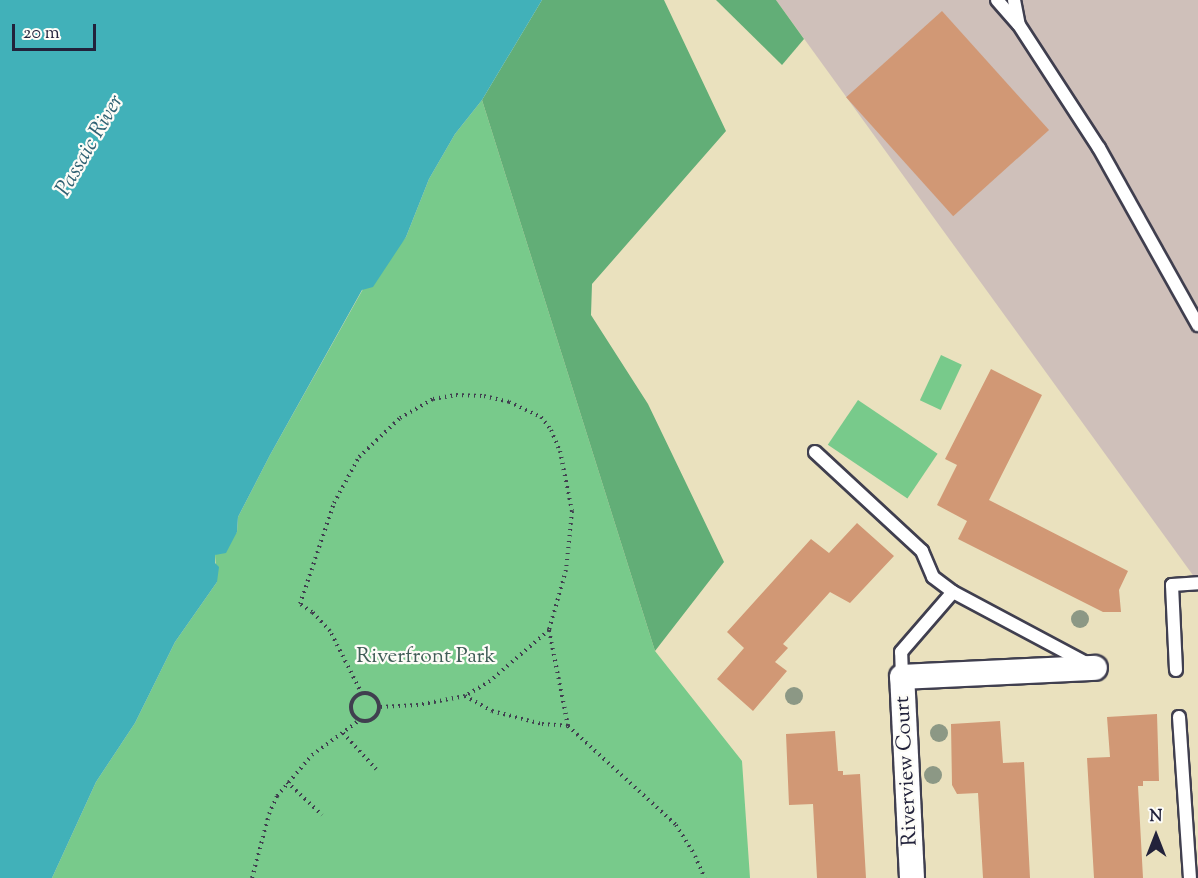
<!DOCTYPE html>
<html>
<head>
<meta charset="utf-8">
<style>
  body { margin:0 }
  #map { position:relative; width:1198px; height:878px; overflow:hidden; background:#eae1be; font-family:"Sorts Mill Goudy",serif }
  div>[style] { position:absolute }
  .industrial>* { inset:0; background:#cfc0ba }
  .green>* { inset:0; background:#78ca8b; transform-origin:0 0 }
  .forest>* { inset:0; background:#62ae77 }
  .water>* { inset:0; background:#41b1b9 }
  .building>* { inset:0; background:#d19875; transform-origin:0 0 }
  .path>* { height:4px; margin-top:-2px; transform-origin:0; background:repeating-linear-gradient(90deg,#403f4f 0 1.5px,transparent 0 6px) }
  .path>.ring { margin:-2px; padding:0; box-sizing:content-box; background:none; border:4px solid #403f4f; border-radius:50% }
  .roads { filter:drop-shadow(2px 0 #403f4f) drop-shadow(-2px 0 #403f4f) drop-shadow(0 2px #403f4f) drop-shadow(0 -2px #403f4f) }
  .service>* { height:12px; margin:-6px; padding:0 6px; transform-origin:6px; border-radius:6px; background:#fff }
  .minor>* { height:24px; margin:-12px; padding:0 12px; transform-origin:12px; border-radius:12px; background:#fff }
  .trees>* { width:18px; height:18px; margin:-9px; border-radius:50%; background:#8c9885 }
  span { translate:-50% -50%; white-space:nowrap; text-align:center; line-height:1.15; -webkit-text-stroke:4.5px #fdfcf7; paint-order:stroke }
  .park-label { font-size:21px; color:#405d57 }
  .street-label { font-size:21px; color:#22223b }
  .water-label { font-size:22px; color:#306274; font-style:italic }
  .north { position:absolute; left:1126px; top:806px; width:60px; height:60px; -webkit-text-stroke:4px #fdfcf7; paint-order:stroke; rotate:0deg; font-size:16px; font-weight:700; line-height:24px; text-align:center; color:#22223b }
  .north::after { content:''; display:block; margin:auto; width:21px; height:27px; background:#22223b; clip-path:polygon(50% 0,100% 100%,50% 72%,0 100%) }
  .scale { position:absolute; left:12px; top:24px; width:84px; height:27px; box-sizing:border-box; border:3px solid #22223b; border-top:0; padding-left:8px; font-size:18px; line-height:21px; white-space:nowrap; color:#22223b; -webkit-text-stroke:4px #fdfcf7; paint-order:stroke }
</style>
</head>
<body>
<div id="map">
  <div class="industrial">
    <i style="clip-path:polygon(776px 0,1198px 0,1198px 578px,1195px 578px)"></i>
  </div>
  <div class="green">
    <i style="clip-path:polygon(482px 100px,655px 651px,742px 761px,750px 878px,52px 878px,96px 782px,135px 723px,175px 642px,217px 582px,215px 555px,237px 532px,238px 517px,270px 455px,363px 289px,406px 237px,429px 179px,455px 134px)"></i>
    <i style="left:941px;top:355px;width:23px;height:50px;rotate:25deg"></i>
    <i style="left:858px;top:400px;width:96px;height:54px;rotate:34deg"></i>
  </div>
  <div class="forest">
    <i style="clip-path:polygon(542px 0,664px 0,726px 131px,592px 284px,591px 315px,648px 404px,724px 562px,655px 651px,482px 100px)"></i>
    <i style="clip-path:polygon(716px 0,776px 0,804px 39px,782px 65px)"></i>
  </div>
  <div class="water">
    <i style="clip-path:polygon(0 0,542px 0,482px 100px,455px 134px,429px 179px,406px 237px,373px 287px,362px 290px,270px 455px,238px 517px,237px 532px,226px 553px,215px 555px,215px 563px,219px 567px,217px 582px,175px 642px,135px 723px,96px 782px,52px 878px,0 878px)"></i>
  </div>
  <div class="building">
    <i style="left:942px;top:11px;width:160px;height:129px;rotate:48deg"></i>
    <i style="clip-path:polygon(991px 369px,1042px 395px,989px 500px,1128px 571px,1119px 590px,1121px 612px,1103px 612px,958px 539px,967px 521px,937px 505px,957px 465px,945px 459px)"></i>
    <i style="clip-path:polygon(857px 523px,894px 556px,850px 603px,830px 592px,783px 644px,788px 648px,775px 662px,787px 671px,753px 711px,717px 679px,744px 648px,727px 632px,811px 539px,829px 553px)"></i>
    <i style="clip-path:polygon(1157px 714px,1159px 781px,1143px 781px,1143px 786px,1138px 786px,1143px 878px,1094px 878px,1087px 758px,1110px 757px,1107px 717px)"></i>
    <i style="clip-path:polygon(1000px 721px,1003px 763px,1024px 762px,1030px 878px,983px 878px,978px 793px,957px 794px,952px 785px,951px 724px)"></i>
    <i style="clip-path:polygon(835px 731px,838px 771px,843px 771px,843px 775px,860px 774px,866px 878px,817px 878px,813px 804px,789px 805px,786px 734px)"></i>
  </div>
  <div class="path">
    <i class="ring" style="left:351px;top:693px;width:24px;height:24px"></i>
    <i style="left:362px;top:694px;width:71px;rotate:-116.9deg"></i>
    <i style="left:330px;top:631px;width:26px;rotate:-133deg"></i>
    <i style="left:312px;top:612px;width:14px;rotate:-146deg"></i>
    <i style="left:300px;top:604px;width:107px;rotate:-71.4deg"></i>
    <i style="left:334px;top:503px;width:52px;rotate:-61.5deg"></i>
    <i style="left:359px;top:457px;width:57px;rotate:-43.6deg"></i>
    <i style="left:400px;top:418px;width:38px;rotate:-30deg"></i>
    <i style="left:433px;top:399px;width:23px;rotate:-10deg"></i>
    <i style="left:456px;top:395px;width:28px;rotate:2deg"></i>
    <i style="left:484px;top:396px;width:26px;rotate:13deg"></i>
    <i style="left:509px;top:402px;width:35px;rotate:25deg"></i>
    <i style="left:541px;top:417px;width:16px;rotate:52deg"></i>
    <i style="left:551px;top:430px;width:23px;rotate:67deg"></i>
    <i style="left:560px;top:451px;width:61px;rotate:78.7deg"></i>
    <i style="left:572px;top:511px;width:59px;rotate:95.8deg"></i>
    <i style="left:566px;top:570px;width:62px;rotate:105.8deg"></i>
    <i style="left:549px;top:630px;width:78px;rotate:139.2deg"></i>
    <i style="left:490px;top:681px;width:29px;rotate:149deg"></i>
    <i style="left:465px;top:696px;width:48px;rotate:169.2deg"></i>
    <i style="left:418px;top:705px;width:39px;rotate:177deg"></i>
    <i style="left:465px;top:696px;width:31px;rotate:29deg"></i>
    <i style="left:492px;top:711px;width:52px;rotate:14.6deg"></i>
    <i style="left:542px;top:724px;width:26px;rotate:4deg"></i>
    <i style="left:568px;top:726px;width:98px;rotate:-101.2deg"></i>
    <i style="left:568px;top:726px;width:147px;rotate:42.5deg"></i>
    <i style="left:676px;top:825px;width:36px;rotate:58deg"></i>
    <i style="left:695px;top:856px;width:24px;rotate:66deg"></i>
    <i style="left:343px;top:733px;width:49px;rotate:47.5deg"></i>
    <i style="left:287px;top:782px;width:48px;rotate:43.3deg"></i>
    <i style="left:252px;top:878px;width:66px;rotate:-75.1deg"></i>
    <i style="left:269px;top:814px;width:20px;rotate:-66deg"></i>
    <i style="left:277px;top:796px;width:54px;rotate:-49.5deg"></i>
    <i style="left:312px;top:755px;width:59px;rotate:-36.1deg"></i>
  </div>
  <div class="roads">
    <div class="service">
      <i style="left:997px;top:0;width:32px;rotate:49deg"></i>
      <i style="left:1014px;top:0;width:25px;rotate:79deg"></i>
      <i style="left:1019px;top:25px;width:147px;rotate:57deg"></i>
      <i style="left:1099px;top:148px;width:203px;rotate:60.8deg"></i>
      <i style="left:815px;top:452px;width:146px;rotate:42.8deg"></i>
      <i style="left:922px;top:551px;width:28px;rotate:67deg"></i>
      <i style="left:933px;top:577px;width:25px;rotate:37deg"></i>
      <i style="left:1176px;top:670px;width:85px;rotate:-92.7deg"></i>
      <i style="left:1172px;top:585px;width:26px;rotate:-4deg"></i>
      <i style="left:902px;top:677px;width:25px;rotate:-92deg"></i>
      <i style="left:901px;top:652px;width:79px;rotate:-49.1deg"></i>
      <i style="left:953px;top:592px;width:153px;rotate:28.1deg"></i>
      <i style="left:1179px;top:717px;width:161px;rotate:86.1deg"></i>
    </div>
    <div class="minor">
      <i style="left:912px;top:878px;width:201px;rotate:-92.8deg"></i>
      <i style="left:902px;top:677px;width:193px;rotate:-2.7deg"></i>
    </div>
  </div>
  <div class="trees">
    <i style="left:1080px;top:619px"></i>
    <i style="left:794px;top:696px"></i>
    <i style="left:939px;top:733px"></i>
    <i style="left:933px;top:775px"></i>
  </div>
  <div class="park-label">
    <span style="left:426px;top:657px">Riverfront Park</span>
  </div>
  <div class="street-label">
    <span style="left:907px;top:771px;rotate:-93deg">Riverview Court</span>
  </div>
  <div class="water-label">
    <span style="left:91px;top:146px;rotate:-60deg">Passaic River</span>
  </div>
  <div class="north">N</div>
  <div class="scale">20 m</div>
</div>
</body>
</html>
